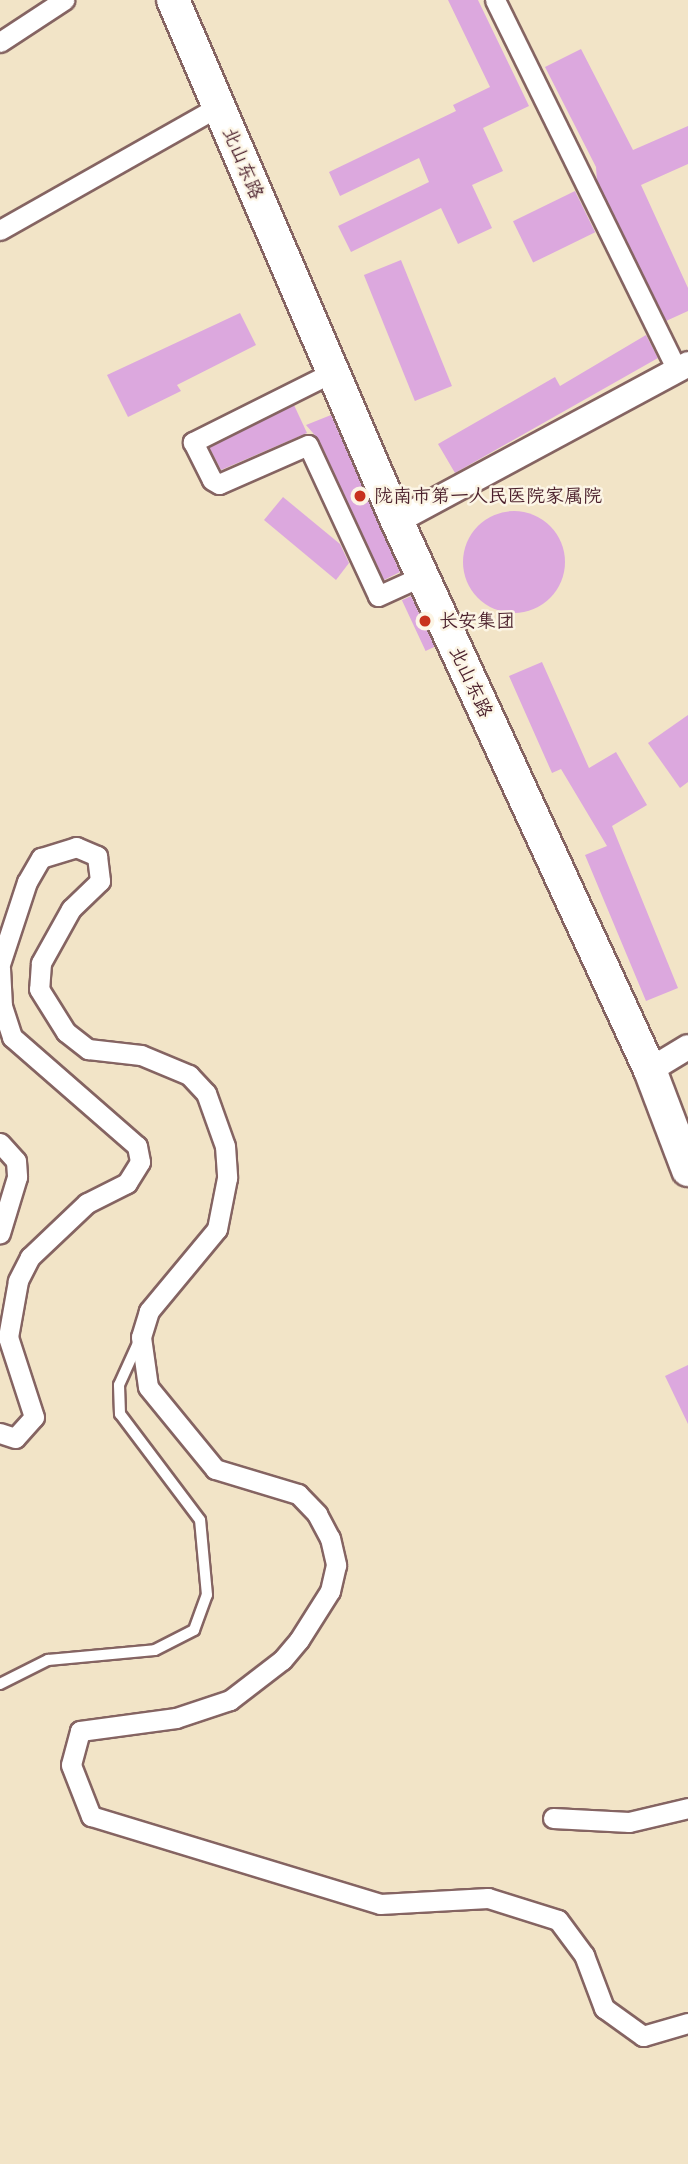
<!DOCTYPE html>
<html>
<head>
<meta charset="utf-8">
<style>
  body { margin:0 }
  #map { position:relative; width:688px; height:2164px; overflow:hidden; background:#f2e4c7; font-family:"Shantell Sans","LXGW WenKai TC",sans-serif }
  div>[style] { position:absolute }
  .building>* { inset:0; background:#dca8de; transform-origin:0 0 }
  .round { border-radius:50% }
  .roads { filter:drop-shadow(2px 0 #856462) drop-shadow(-2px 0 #856462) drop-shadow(0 2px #856462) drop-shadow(0 -2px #856462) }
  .service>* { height:10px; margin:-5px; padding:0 5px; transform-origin:5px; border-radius:5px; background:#fff }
  .minor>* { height:19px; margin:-9.5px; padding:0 9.5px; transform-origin:9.5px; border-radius:9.5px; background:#fff }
  .tertiary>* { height:24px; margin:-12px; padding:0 12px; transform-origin:12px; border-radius:12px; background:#fff }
  .primary>* { height:32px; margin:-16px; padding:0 16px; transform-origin:16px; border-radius:16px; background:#fff }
  .dots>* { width:19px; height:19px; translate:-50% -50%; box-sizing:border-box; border:4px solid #fcf5e5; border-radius:50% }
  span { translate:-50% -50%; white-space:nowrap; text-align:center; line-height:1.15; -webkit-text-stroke:5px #fcf5e5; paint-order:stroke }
  .street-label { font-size:19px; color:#4a1f2b }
  .poi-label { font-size:19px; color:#4a1f2b }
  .left { translate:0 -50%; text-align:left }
</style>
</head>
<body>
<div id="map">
  <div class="building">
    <i style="clip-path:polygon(448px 0,478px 0,529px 106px,483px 128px,503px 171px,472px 185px,492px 228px,458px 244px,441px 208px,351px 252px,338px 226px,429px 182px,419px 158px,340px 196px,329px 172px,456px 111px,453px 105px,490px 87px)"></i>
    <i style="clip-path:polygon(581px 49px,633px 150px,688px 126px,688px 164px,641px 185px,688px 288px,688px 311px,666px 321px,597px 181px,596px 167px,545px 67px)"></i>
    <i style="left:575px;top:191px;width:46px;height:69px;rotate:64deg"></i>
    <i style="left:401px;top:260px;width:136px;height:40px;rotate:68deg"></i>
    <i style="clip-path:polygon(240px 313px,256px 345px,177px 385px,181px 391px,128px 417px,107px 375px)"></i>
    <i style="clip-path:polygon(646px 335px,658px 358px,455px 473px,438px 444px,555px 377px,560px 386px)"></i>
    <i style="clip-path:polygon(294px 405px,307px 433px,221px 470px,209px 447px)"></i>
    <i style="clip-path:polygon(331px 415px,400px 572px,384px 580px,319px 440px,306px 425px)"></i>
    <i style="clip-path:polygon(283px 497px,340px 544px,349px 563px,336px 580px,264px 520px)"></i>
    <i class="round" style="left:463px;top:511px;width:102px;height:102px"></i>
    <i style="left:411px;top:596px;width:56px;height:10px;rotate:65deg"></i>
    <i style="clip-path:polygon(542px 662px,589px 768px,616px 752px,647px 805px,612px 826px,678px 988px,646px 1001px,585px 855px,607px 846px,561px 769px,552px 773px,509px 676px)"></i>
    <i style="clip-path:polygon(688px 715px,688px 782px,680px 788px,648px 743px)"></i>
    <i style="clip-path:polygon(688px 1365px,688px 1424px,665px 1376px)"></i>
  </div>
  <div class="roads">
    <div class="service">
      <i style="left:0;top:1684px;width:54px;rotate:-26.6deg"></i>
      <i style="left:48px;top:1660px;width:107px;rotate:-5.3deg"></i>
      <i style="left:155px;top:1650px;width:44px;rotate:-27.1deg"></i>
      <i style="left:194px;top:1630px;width:37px;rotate:-70deg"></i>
      <i style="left:207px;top:1595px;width:75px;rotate:-95.3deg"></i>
      <i style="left:200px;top:1520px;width:133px;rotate:-127deg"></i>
      <i style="left:120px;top:1414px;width:29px;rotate:-92deg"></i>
      <i style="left:119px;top:1385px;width:48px;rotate:-65.6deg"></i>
    </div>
    <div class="minor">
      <i style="left:495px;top:0;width:412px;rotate:63.8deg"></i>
      <i style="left:0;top:42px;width:77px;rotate:-33.3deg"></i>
      <i style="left:0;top:230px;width:252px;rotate:-29.5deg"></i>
      <i style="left:333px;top:372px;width:157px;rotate:153.4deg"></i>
      <i style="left:193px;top:442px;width:42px;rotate:63.4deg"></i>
      <i style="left:212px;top:480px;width:8px;rotate:30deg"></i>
      <i style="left:219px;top:484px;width:97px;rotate:-23.7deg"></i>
      <i style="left:308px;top:445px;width:166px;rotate:65.1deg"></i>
      <i style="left:378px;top:596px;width:48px;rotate:-24.4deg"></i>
      <i style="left:0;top:964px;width:86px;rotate:-71.8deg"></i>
      <i style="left:27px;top:882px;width:28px;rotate:-60deg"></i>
      <i style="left:41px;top:858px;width:37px;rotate:-17deg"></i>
      <i style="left:76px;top:847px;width:23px;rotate:23deg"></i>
      <i style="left:97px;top:856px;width:25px;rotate:83deg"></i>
      <i style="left:100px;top:881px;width:40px;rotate:136deg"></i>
      <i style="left:71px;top:909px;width:62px;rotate:119.1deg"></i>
      <i style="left:41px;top:963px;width:26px;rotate:94deg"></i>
      <i style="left:39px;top:989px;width:51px;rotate:57.9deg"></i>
      <i style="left:66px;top:1032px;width:28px;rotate:38deg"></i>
      <i style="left:88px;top:1049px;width:53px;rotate:6.5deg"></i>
      <i style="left:141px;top:1055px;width:52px;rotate:22.6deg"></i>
      <i style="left:189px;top:1075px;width:25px;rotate:47deg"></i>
      <i style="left:206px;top:1093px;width:56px;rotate:70.3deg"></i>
      <i style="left:225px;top:1146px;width:32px;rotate:86deg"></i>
      <i style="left:227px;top:1178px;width:52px;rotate:101.1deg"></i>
      <i style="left:217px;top:1229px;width:107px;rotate:129.7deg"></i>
      <i style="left:149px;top:1311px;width:27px;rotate:107deg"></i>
      <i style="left:141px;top:1337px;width:50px;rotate:82deg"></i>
      <i style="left:148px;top:1387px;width:106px;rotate:50.7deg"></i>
      <i style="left:215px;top:1469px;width:87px;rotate:16.8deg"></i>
      <i style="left:298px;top:1494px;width:28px;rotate:46deg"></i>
      <i style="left:317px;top:1514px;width:27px;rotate:62deg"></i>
      <i style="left:330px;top:1538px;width:28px;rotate:77deg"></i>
      <i style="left:336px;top:1565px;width:27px;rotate:103deg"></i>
      <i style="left:330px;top:1591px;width:58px;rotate:122.3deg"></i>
      <i style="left:299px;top:1640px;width:26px;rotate:130deg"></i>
      <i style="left:282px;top:1660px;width:66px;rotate:142.4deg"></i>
      <i style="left:230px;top:1700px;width:57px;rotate:161.6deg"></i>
      <i style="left:176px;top:1718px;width:97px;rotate:172.3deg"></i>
      <i style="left:80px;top:1731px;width:35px;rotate:105deg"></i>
      <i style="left:71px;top:1765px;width:55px;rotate:68.6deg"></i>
      <i style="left:91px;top:1816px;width:302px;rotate:16.9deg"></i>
      <i style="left:380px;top:1904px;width:108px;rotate:-3.2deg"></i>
      <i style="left:488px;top:1898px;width:73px;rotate:17.4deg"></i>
      <i style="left:558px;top:1920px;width:44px;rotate:53.4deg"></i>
      <i style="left:584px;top:1955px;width:57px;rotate:69.3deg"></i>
      <i style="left:604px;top:2008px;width:48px;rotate:35.7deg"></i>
      <i style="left:643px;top:2036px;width:47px;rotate:-16.1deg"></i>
      <i style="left:0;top:968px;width:38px;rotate:87deg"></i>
      <i style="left:2px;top:1006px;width:33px;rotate:72deg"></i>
      <i style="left:12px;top:1037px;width:166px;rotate:41.1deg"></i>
      <i style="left:137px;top:1146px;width:16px;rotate:79deg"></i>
      <i style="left:140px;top:1162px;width:25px;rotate:122deg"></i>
      <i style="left:127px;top:1183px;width:45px;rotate:153.4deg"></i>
      <i style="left:87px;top:1203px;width:79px;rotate:136.5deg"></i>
      <i style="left:30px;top:1257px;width:27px;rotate:117deg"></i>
      <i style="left:18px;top:1281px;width:57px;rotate:100.1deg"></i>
      <i style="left:8px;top:1337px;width:84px;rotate:72deg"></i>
      <i style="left:34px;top:1417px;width:28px;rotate:132deg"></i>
      <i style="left:15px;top:1438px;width:16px;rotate:-162deg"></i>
      <i style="left:0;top:1143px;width:24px;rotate:48deg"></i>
      <i style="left:16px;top:1161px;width:16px;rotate:86deg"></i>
      <i style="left:17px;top:1177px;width:59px;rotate:106.9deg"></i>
      <i style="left:553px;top:1818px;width:76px;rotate:3deg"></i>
      <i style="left:629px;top:1822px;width:61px;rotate:-13.3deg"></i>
    </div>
    <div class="tertiary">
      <i style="left:397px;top:521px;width:331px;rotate:-28.3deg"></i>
      <i style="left:650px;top:1070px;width:44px;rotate:-31.2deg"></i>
    </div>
    <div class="primary">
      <i style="left:173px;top:0;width:567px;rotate:66.74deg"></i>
      <i style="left:397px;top:521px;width:604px;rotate:65.26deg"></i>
      <i style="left:650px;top:1070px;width:107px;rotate:69.2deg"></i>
    </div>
  </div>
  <div class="dots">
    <i style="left:360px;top:496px;background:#c8321e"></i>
    <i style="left:425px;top:621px;background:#c8321e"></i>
  </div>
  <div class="street-label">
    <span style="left:243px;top:163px;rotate:67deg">北山东路</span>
    <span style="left:471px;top:682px;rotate:65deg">北山东路</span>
  </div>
  <div class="poi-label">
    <span class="left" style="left:374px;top:496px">陇南市第一人民医院家属院</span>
    <span class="left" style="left:439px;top:621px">长安集团</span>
  </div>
</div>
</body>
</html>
